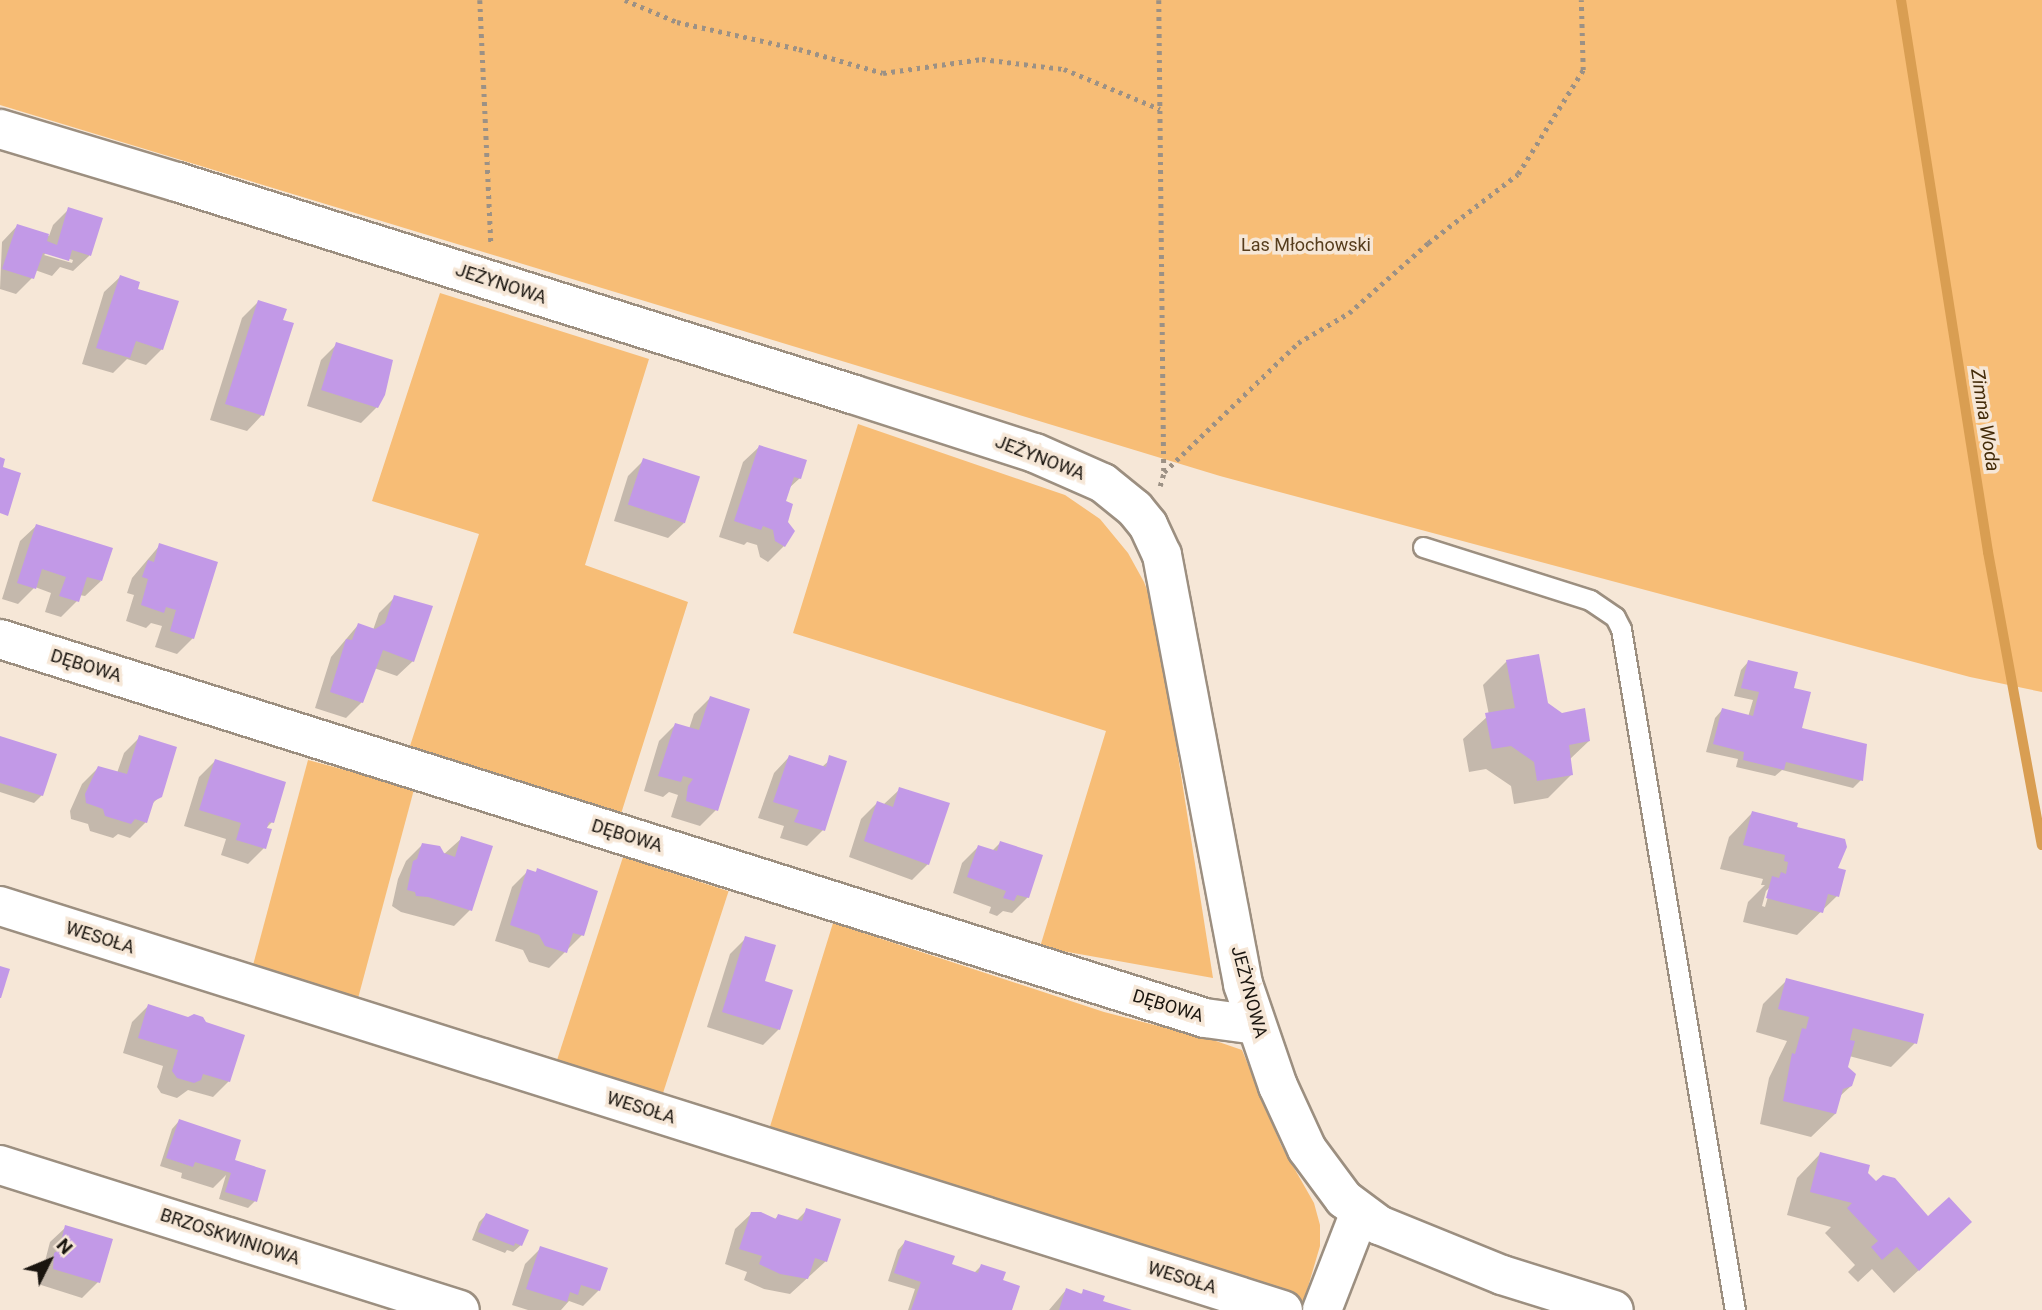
<!DOCTYPE html>
<html>
<head>
<meta charset="utf-8">
<style>
  body { margin:0 }
  #map { position:relative; width:2042px; height:1310px; overflow:hidden; background:#f6e7d7; font-family:Roboto,sans-serif }
  div>[style] { position:absolute }
  .green>* { inset:0; background:#f7bd76; transform-origin:0 0 }
  .shadow>* { inset:0; background:#0003 }
  .stream>* { height:10px; margin:-5px; padding:0 5px; transform-origin:5px; border-radius:5px; background:#d99e52 }
  .building>* { inset:0; background:#c299e7; transform-origin:0 0 }
  .path>* { height:4.5px; margin-top:-2.25px; transform-origin:0; background:repeating-linear-gradient(90deg,#9c9185 0 3.5px,transparent 0 8.5px) }
  .roads { filter:drop-shadow(2px 0 #9c8f80) drop-shadow(-2px 0 #9c8f80) drop-shadow(0 2px #9c8f80) drop-shadow(0 -2px #9c8f80) }
  .service>* { height:19px; margin:-9.5px; padding:0 9.5px; transform-origin:9.5px; border-radius:9.5px; background:#fff }
  .minor>* { height:38px; margin:-19px; padding:0 19px; transform-origin:19px; border-radius:19px; background:#fff }
  span { translate:-50% -50%; white-space:nowrap; text-align:center; line-height:1.15; -webkit-text-stroke:7px #f6e7d7; paint-order:stroke }
  .park-label { font-size:18px; color:#563d1d }
  .street-label { font-size:18px; color:#1a150f }
  .water-label { font-size:19px; color:#432b09; font-style:italic }
  .north { position:absolute; left:14px; top:1226px; width:70px; height:70px; -webkit-text-stroke:5px #f6e7d7; paint-order:stroke; rotate:47deg; font-size:19px; font-weight:700; line-height:28px; text-align:center; color:#1a150f }
  .north::after { content:''; display:block; margin:auto; width:24px; height:32px; background:#1a150f; clip-path:polygon(50% 0,100% 100%,50% 72%,0 100%) }
</style>
</head>
<body>
<div id="map">
  <div class="green">
    <i style="clip-path:polygon(0 0,2042px 0,2042px 692px,1970px 677px,1220px 476px,0 105px)"></i>
    <i style="clip-path:polygon(440px 293px,649px 359px,585px 565px,688px 602px,620px 817px,409px 749px,479px 534px,372px 501px)"></i>
    <i style="clip-path:polygon(858px 424px,1065px 495px,1100px 519px,1128px 553px,1144px 582px,1155px 610px,1213px 978px,1040px 947px,1106px 731px,793px 633px)"></i>
    <i style="left:308px;top:760px;width:110px;height:219px;rotate:15deg"></i>
    <i style="left:623px;top:857px;width:111px;height:220px;rotate:18deg"></i>
    <i style="clip-path:polygon(833px 923px,1104px 1012px,1213px 1040px,1242px 1050px,1281px 1145px,1314px 1203px,1320px 1225px,1320px 1246px,1303px 1304px,768px 1133px)"></i>
  </div>
  <div class="shadow">
    <i style="clip-path:polygon(evenodd,69px 209px,100px 219px,89px 256px,73px 271px,60px 267px,52px 276px,35px 270px,32px 278px,16px 294px,0 289px,2px 242px,17px 226px,49px 236px,53px 225px,69px 209px,47px 252px,73px 260px,72px 263px,44px 255px,47px 252px)"></i>
    <i style="clip-path:polygon(120px 277px,136px 290px,162px 349px,146px 365px,127px 359px,113px 373px,82px 364px,104px 292px)"></i>
    <i style="clip-path:polygon(258px 302px,262px 415px,247px 431px,210px 420px,242px 318px)"></i>
    <i style="clip-path:polygon(337px 344px,377px 407px,361px 423px,307px 406px,321px 360px)"></i>
    <i style="clip-path:polygon(759px 447px,800px 478px,788px 489px,784px 503px,784px 546px,768px 562px,760px 557px,757px 545px,747px 542px,744px 545px,719px 537px,743px 462px)"></i>
    <i style="clip-path:polygon(644px 460px,684px 523px,668px 538px,614px 521px,628px 476px)"></i>
    <i style="clip-path:polygon(36px 526px,101px 581px,85px 596px,79px 595px,77px 601px,61px 617px,45px 612px,51px 593px,35px 587px,18px 604px,2px 599px,20px 541px)"></i>
    <i style="clip-path:polygon(160px 545px,193px 638px,177px 654px,155px 647px,162px 626px,151px 623px,146px 628px,126px 621px,134px 595px,127px 593px,132px 578px)"></i>
    <i style="clip-path:polygon(395px 597px,413px 661px,397px 676px,374px 668px,362px 702px,346px 718px,315px 708px,331px 657px,358px 625px,373px 630px,379px 613px)"></i>
    <i style="clip-path:polygon(1507px 661px,1546px 704px,1589px 741px,1569px 760px,1572px 774px,1548px 798px,1514px 804px,1511px 786px,1486px 769px,1469px 772px,1463px 739px,1489px 715px,1483px 685px)"></i>
    <i style="clip-path:polygon(1748px 662px,1792px 689px,1800px 730px,1861px 780px,1853px 788px,1782px 770px,1775px 776px,1736px 767px,1738px 759px,1706px 752px,1715px 718px,1722px 710px,1748px 717px,1753px 700px,1734px 696px,1741px 670px)"></i>
    <i style="clip-path:polygon(710px 698px,716px 810px,700px 826px,671px 817px,678px 795px,669px 792px,663px 797px,644px 791px,659px 741px,675px 725px,689px 729px,694px 714px)"></i>
    <i style="clip-path:polygon(140px 737px,160px 796px,151px 805px,146px 822px,130px 838px,118px 834px,113px 838px,90px 831px,88px 824px,71px 819px,70px 811px,82px 784px,98px 768px,117px 773px,124px 753px)"></i>
    <i style="clip-path:polygon(0 738px,42px 795px,34px 803px,0 792px)"></i>
    <i style="clip-path:polygon(789px 757px,822px 767px,832px 758px,823px 830px,807px 846px,780px 838px,784px 826px,758px 818px,774px 773px)"></i>
    <i style="clip-path:polygon(215px 761px,272px 822px,265px 829px,264px 848px,248px 864px,221px 855px,226px 839px,184px 826px,199px 777px)"></i>
    <i style="clip-path:polygon(900px 789px,928px 864px,912px 880px,849px 857px,861px 819px,877px 803px,883px 805px)"></i>
    <i style="clip-path:polygon(evenodd,1752px 813px,1794px 828px,1835px 869px,1837px 896px,1797px 935px,1743px 922px,1748px 902px,1765px 885px,1761px 885px,1763px 879px,1720px 869px,1729px 837px,1752px 813px,1771px 886px,1765px 907px,1762px 906px,1766px 891px,1771px 886px)"></i>
    <i style="clip-path:polygon(462px 838px,470px 910px,454px 926px,401px 912px,392px 906px,398px 879px,406px 861px,422px 845px,443px 855px)"></i>
    <i style="clip-path:polygon(1000px 843px,1028px 897px,1012px 913px,1003px 911px,997px 916px,989px 913px,991px 907px,953px 893px,962px 863px,978px 847px,992px 851px)"></i>
    <i style="clip-path:polygon(538px 870px,582px 935px,549px 968px,529px 962px,523px 950px,495px 941px,512px 887px,528px 871px,534px 873px)"></i>
    <i style="clip-path:polygon(746px 938px,779px 1029px,763px 1045px,707px 1027px,730px 954px)"></i>
    <i style="clip-path:polygon(1787px 980px,1915px 1043px,1891px 1067px,1849px 1056px,1846px 1067px,1851px 1086px,1839px 1097px,1835px 1114px,1811px 1137px,1760px 1124px,1769px 1078px,1787px 1041px,1756px 1032px,1763px 1004px)"></i>
    <i style="clip-path:polygon(148px 1006px,229px 1081px,213px 1097px,188px 1090px,177px 1098px,161px 1093px,157px 1087px,163px 1066px,123px 1053px,132px 1022px)"></i>
    <i style="clip-path:polygon(179px 1121px,231px 1167px,255px 1201px,248px 1208px,219px 1199px,226px 1175px,213px 1188px,181px 1178px,182px 1173px,160px 1166px,172px 1129px)"></i>
    <i style="clip-path:polygon(1820px 1154px,1867px 1174px,1946px 1245px,1894px 1293px,1872px 1269px,1858px 1282px,1848px 1272px,1855px 1265px,1825px 1233px,1831px 1227px,1787px 1215px,1797px 1178px)"></i>
    <i style="clip-path:polygon(807px 1210px,826px 1261px,790px 1294px,764px 1289px,744px 1280px,747px 1272px,725px 1264px,735px 1229px,752px 1213px,774px 1220px,778px 1216px,796px 1221px)"></i>
    <i style="clip-path:polygon(486px 1215px,521px 1245px,513px 1252px,507px 1250px,505px 1253px,472px 1240px,479px 1222px)"></i>
    <i style="clip-path:polygon(66px 1227px,98px 1282px,82px 1298px,38px 1284px,39px 1270px,44px 1265px,50px 1242px)"></i>
    <i style="clip-path:polygon(905px 1242px,950px 1265px,974px 1273px,981px 1266px,1001px 1281px,1010px 1310px,908px 1310px,915px 1289px,888px 1281px,898px 1250px)"></i>
    <i style="clip-path:polygon(541px 1248px,599px 1290px,583px 1306px,569px 1301px,561px 1310px,528px 1310px,512px 1305px,525px 1264px)"></i>
    <i style="clip-path:polygon(1066px 1290px,1080px 1295px,1084px 1291px,1101px 1302px,1128px 1310px,1049px 1310px)"></i>
  </div>
  <div class="stream">
    <i style="left:1901px;top:0;width:559px;rotate:81.04deg"></i>
    <i style="left:1988px;top:552px;width:298px;rotate:79.6deg"></i>
  </div>
  <div class="building">
    <i style="clip-path:polygon(68px 207px,103px 218px,91px 256px,72px 250px,69px 261px,43px 253px,34px 279px,2px 269px,17px 224px,49px 234px,47px 241px,57px 245px)"></i>
    <i style="clip-path:polygon(120px 275px,140px 282px,138px 289px,179px 301px,163px 350px,136px 341px,130px 358px,96px 348px)"></i>
    <i style="clip-path:polygon(258px 300px,287px 309px,283px 320px,294px 323px,264px 416px,225px 404px)"></i>
    <i style="clip-path:polygon(336px 342px,393px 360px,385px 395px,378px 408px,321px 390px)"></i>
    <i style="clip-path:polygon(759px 445px,807px 460px,801px 479px,794px 477px,786px 501px,793px 504px,788px 522px,795px 531px,785px 547px,775px 541px,773px 530px,763px 526px,761px 530px,734px 521px)"></i>
    <i style="clip-path:polygon(0 457px,5px 459px,3px 467px,21px 473px,8px 516px,0 513px)"></i>
    <i style="left:643px;top:458px;width:60px;height:49px;rotate:18deg"></i>
    <i style="clip-path:polygon(36px 524px,113px 548px,102px 581px,87px 577px,79px 602px,59px 596px,66px 577px,42px 569px,36px 589px,17px 583px)"></i>
    <i style="clip-path:polygon(159px 543px,218px 562px,194px 639px,170px 631px,176px 610px,166px 607px,164px 613px,141px 605px,148px 579px,142px 577px,148px 560px,154px 562px)"></i>
    <i style="clip-path:polygon(394px 595px,433px 606px,414px 662px,383px 650px,363px 703px,330px 692px,346px 639px,352px 640px,358px 623px,375px 629px,385px 623px)"></i>
    <i style="clip-path:polygon(1539px 654px,1548px 703px,1562px 713px,1585px 708px,1590px 741px,1569px 745px,1573px 775px,1537px 781px,1534px 762px,1511px 746px,1492px 749px,1485px 713px,1515px 708px,1506px 660px)"></i>
    <i style="clip-path:polygon(1748px 660px,1798px 672px,1794px 688px,1811px 692px,1802px 728px,1867px 744px,1863px 781px,1786px 762px,1784px 770px,1743px 760px,1744px 752px,1713px 744px,1722px 708px,1753px 716px,1759px 692px,1741px 688px)"></i>
    <i style="clip-path:polygon(710px 696px,750px 709px,718px 811px,686px 801px,688px 786px,693px 779px,683px 776px,681px 782px,658px 776px,675px 723px,699px 730px)"></i>
    <i style="clip-path:polygon(139px 735px,177px 747px,162px 797px,154px 801px,147px 823px,135px 819px,131px 824px,105px 816px,103px 809px,86px 803px,85px 794px,98px 766px,127px 774px)"></i>
    <i style="clip-path:polygon(0 736px,57px 754px,43px 796px,0 783px)"></i>
    <i style="clip-path:polygon(789px 755px,826px 767px,829px 755px,847px 761px,825px 831px,794px 822px,799px 810px,773px 802px)"></i>
    <i style="clip-path:polygon(215px 759px,286px 782px,274px 823px,269px 822px,267px 828px,272px 829px,266px 849px,236px 840px,241px 823px,199px 810px)"></i>
    <i style="clip-path:polygon(899px 787px,950px 803px,929px 865px,864px 841px,877px 801px,893px 807px)"></i>
    <i style="clip-path:polygon(1752px 811px,1798px 823px,1797px 827px,1845px 839px,1847px 847px,1838px 868px,1846px 870px,1839px 897px,1828px 894px,1823px 913px,1766px 898px,1772px 876px,1779px 878px,1781px 872px,1786px 874px,1788px 862px,1784px 861px,1785px 855px,1743px 845px)"></i>
    <i style="clip-path:polygon(461px 836px,493px 846px,472px 911px,428px 897px,416px 896px,415px 892px,407px 890px,413px 861px,417px 859px,422px 843px,440px 846px,444px 853px,455px 857px)"></i>
    <i style="clip-path:polygon(1000px 841px,1043px 855px,1029px 898px,1017px 895px,1014px 901px,1003px 898px,1006px 891px,967px 877px,978px 845px,997px 851px)"></i>
    <i style="clip-path:polygon(537px 868px,598px 891px,584px 936px,573px 933px,567px 953px,545px 946px,539px 935px,510px 925px,527px 869px,536px 872px)"></i>
    <i style="clip-path:polygon(745px 936px,776px 945px,765px 981px,793px 990px,780px 1030px,722px 1012px)"></i>
    <i style="clip-path:polygon(0 966px,10px 969px,1px 998px,0 998px)"></i>
    <i style="clip-path:polygon(1786px 978px,1924px 1014px,1917px 1044px,1853px 1028px,1850px 1040px,1855px 1041px,1848px 1067px,1856px 1074px,1852px 1086px,1843px 1089px,1836px 1114px,1783px 1101px,1792px 1053px,1795px 1054px,1802px 1028px,1806px 1029px,1809px 1017px,1778px 1009px)"></i>
    <i style="clip-path:polygon(148px 1004px,188px 1017px,194px 1014px,203px 1017px,206px 1022px,245px 1035px,230px 1082px,203px 1074px,201px 1080px,194px 1083px,177px 1078px,172px 1071px,178px 1050px,138px 1038px)"></i>
    <i style="clip-path:polygon(179px 1119px,241px 1140px,235px 1160px,266px 1170px,257px 1202px,225px 1192px,231px 1173px,195px 1162px,193px 1167px,166px 1158px)"></i>
    <i style="clip-path:polygon(1820px 1152px,1870px 1165px,1868px 1173px,1876px 1181px,1883px 1175px,1895px 1178px,1928px 1216px,1949px 1197px,1972px 1222px,1919px 1271px,1897px 1247px,1882px 1260px,1871px 1247px,1878px 1241px,1847px 1208px,1852px 1203px,1810px 1192px)"></i>
    <i style="clip-path:polygon(806px 1208px,841px 1219px,827px 1262px,815px 1258px,808px 1279px,780px 1274px,759px 1264px,762px 1256px,739px 1249px,751px 1212px,761px 1212px,776px 1219px,778px 1214px,802px 1221px)"></i>
    <i style="clip-path:polygon(486px 1213px,529px 1230px,522px 1246px,515px 1243px,514px 1246px,478px 1232px)"></i>
    <i style="clip-path:polygon(65px 1225px,113px 1239px,100px 1283px,53px 1269px,54px 1253px,59px 1250px)"></i>
    <i style="clip-path:polygon(905px 1240px,955px 1256px,952px 1264px,978px 1273px,981px 1264px,1006px 1272px,1003px 1280px,1020px 1286px,1012px 1310px,911px 1310px,921px 1282px,894px 1273px)"></i>
    <i style="clip-path:polygon(540px 1246px,608px 1268px,600px 1291px,581px 1285px,578px 1295px,570px 1292px,567px 1302px,526px 1289px)"></i>
    <i style="clip-path:polygon(1066px 1288px,1082px 1294px,1083px 1289px,1105px 1296px,1103px 1301px,1132px 1310px,1059px 1310px)"></i>
  </div>
  <div class="path">
    <i style="left:480px;top:0;width:244px;rotate:87.4deg"></i>
    <i style="left:625px;top:0;width:56px;rotate:22.9deg"></i>
    <i style="left:677px;top:22px;width:125px;rotate:12.5deg"></i>
    <i style="left:799px;top:49px;width:87px;rotate:15.9deg"></i>
    <i style="left:883px;top:73px;width:100px;rotate:-8deg"></i>
    <i style="left:982px;top:59px;width:83px;rotate:7deg"></i>
    <i style="left:1064px;top:69px;width:104px;rotate:22.6deg"></i>
    <i style="left:1159px;top:0;width:471px;rotate:89.4deg"></i>
    <i style="left:1160px;top:486px;width:15px;rotate:-74deg"></i>
    <i style="left:1164px;top:472px;width:186px;rotate:-43.9deg"></i>
    <i style="left:1298px;top:343px;width:59px;rotate:-30.5deg"></i>
    <i style="left:1349px;top:313px;width:106px;rotate:-41.5deg"></i>
    <i style="left:1428px;top:243px;width:113px;rotate:-37.5deg"></i>
    <i style="left:1518px;top:174px;width:123px;rotate:-58deg"></i>
    <i style="left:1583px;top:70px;width:70px;rotate:-91.6deg"></i>
  </div>
  <div class="roads">
    <div class="service">
      <i style="left:1423px;top:547px;width:175px;rotate:17.6deg"></i>
      <i style="left:1590px;top:600px;width:30px;rotate:34deg"></i>
      <i style="left:1615px;top:617px;width:13px;rotate:63deg"></i>
      <i style="left:1621px;top:629px;width:690px;rotate:80.5deg"></i>
    </div>
    <div class="minor">
      <i style="left:0;top:129px;width:185px;rotate:16.7deg"></i>
      <i style="left:177px;top:182px;width:708px;rotate:17.44deg"></i>
      <i style="left:852px;top:394px;width:192px;rotate:17.9deg"></i>
      <i style="left:1035px;top:453px;width:74px;rotate:23.8deg"></i>
      <i style="left:1103px;top:483px;width:41px;rotate:39.1deg"></i>
      <i style="left:1135px;top:509px;width:21px;rotate:51deg"></i>
      <i style="left:1148px;top:525px;width:33px;rotate:65deg"></i>
      <i style="left:1162px;top:555px;width:437px;rotate:79.3deg"></i>
      <i style="left:1243px;top:984px;width:108px;rotate:71.1deg"></i>
      <i style="left:1278px;top:1086px;width:69px;rotate:65.3deg"></i>
      <i style="left:1307px;top:1149px;width:62px;rotate:53.5deg"></i>
      <i style="left:1344px;top:1199px;width:44px;rotate:36.6deg"></i>
      <i style="left:1379px;top:1225px;width:133px;rotate:22.1deg"></i>
      <i style="left:1502px;top:1275px;width:117px;rotate:17.4deg"></i>
      <i style="left:0;top:639px;width:1263px;rotate:17.46deg"></i>
      <i style="left:1205px;top:1018px;width:51px;rotate:7.8deg"></i>
      <i style="left:0;top:906px;width:1345px;rotate:17.48deg"></i>
      <i style="left:0;top:1165px;width:482px;rotate:17.5deg"></i>
      <i style="left:1322px;top:1310px;width:105px;rotate:-68.8deg"></i>
    </div>
  </div>
  <div class="park-label">
    <span style="left:1306px;top:245px">Las Młochowski</span>
  </div>
  <div class="street-label">
    <span style="left:501px;top:284px;rotate:18deg">JEŻYNOWA</span>
    <span style="left:1040px;top:458px;rotate:21deg">JEŻYNOWA</span>
    <span style="left:86px;top:666px;rotate:17deg">DĘBOWA</span>
    <span style="left:627px;top:836px;rotate:17deg">DĘBOWA</span>
    <span style="left:100px;top:938px;rotate:17deg">WESOŁA</span>
    <span style="left:1249px;top:992px;rotate:75deg">JEŻYNOWA</span>
    <span style="left:1168px;top:1006px;rotate:17deg">DĘBOWA</span>
    <span style="left:641px;top:1108px;rotate:17deg">WESOŁA</span>
    <span style="left:230px;top:1237px;rotate:18deg">BRZOSKWINIOWA</span>
    <span style="left:1182px;top:1278px;rotate:17deg">WESOŁA</span>
  </div>
  <div class="water-label">
    <span style="left:1985px;top:420px;rotate:81deg">Zimna Woda</span>
  </div>
  <div class="north">N</div>
</div>
</body>
</html>
